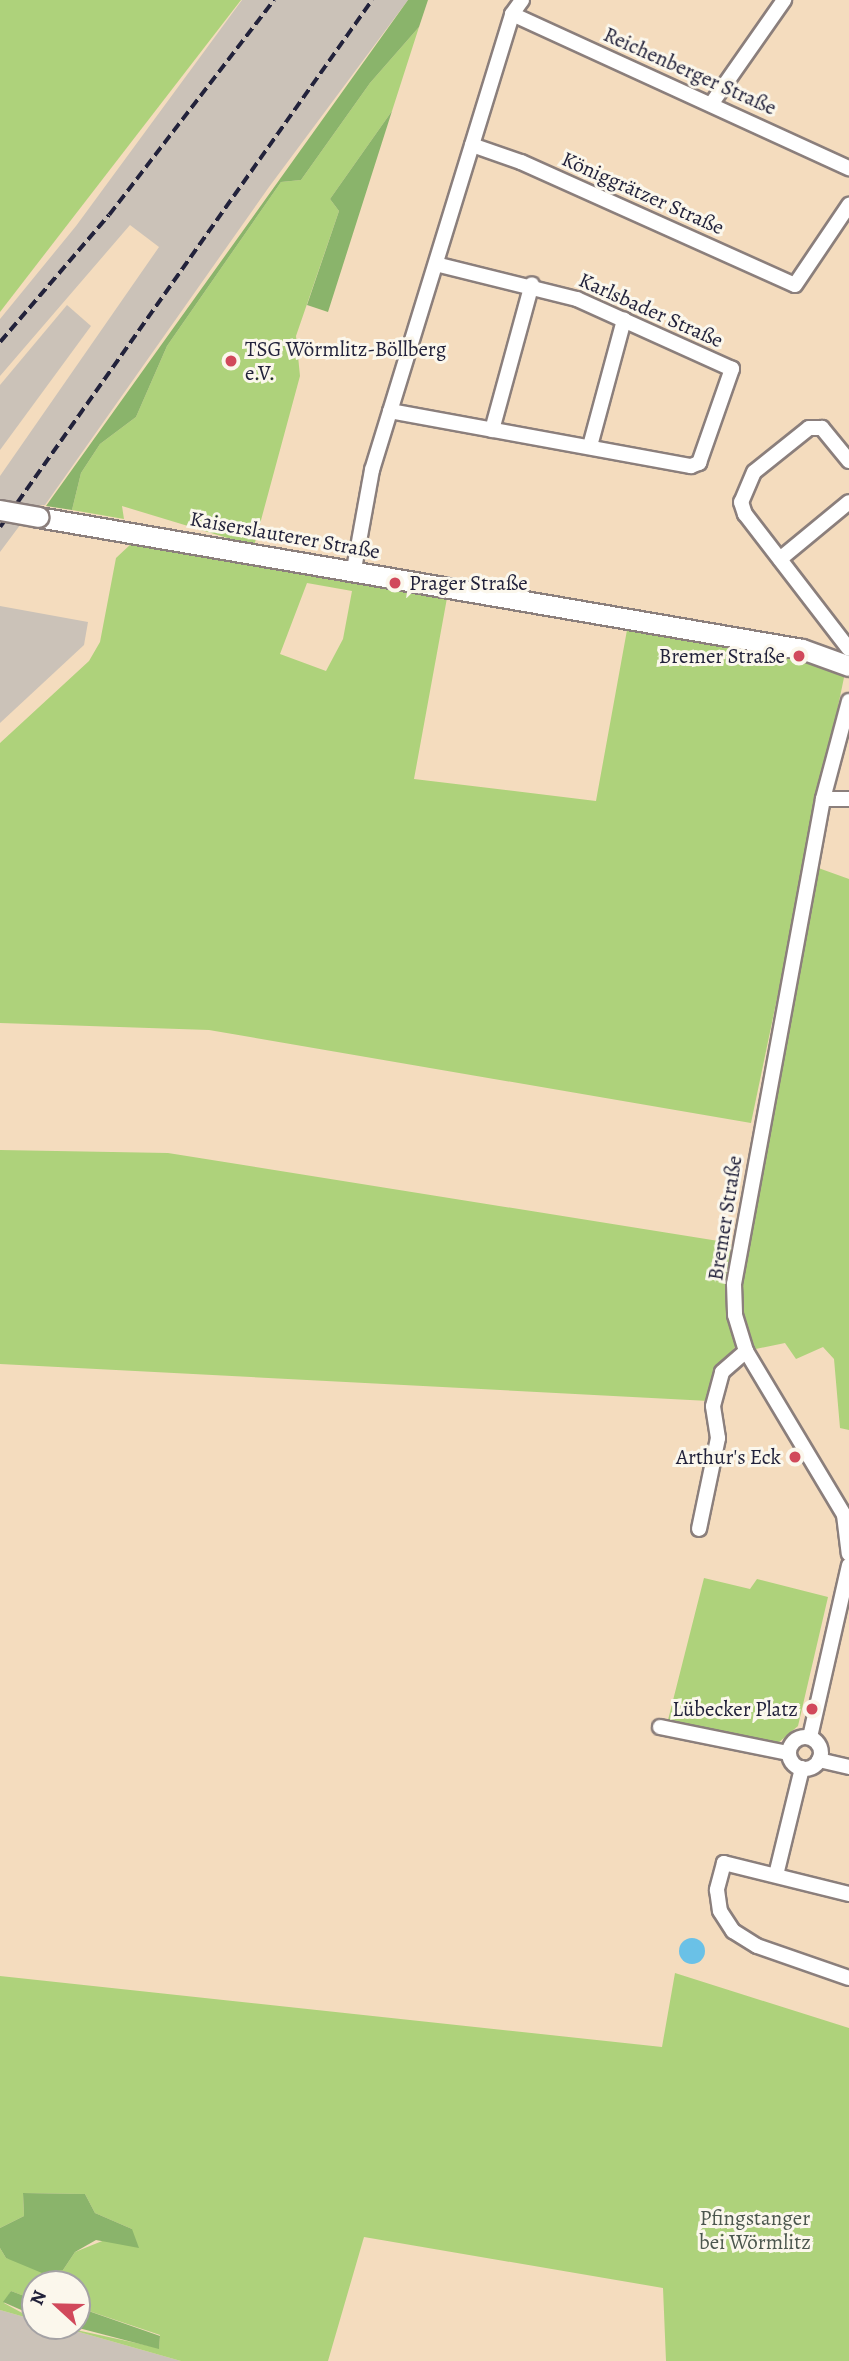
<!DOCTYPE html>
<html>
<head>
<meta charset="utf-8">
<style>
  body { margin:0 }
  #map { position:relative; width:849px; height:2361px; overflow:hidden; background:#f4dcbe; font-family:Alegreya,serif }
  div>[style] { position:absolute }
  .industrial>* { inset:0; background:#cbc2b8 }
  .green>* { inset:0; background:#aed27b }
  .forest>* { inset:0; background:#8ab46b }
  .water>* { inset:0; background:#6ac1e7 }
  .round { border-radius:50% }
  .roads { filter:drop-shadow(2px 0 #8b7f7c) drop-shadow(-2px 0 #8b7f7c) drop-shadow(0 2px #8b7f7c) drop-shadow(0 -2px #8b7f7c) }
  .street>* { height:14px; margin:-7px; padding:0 7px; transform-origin:7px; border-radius:7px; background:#fff }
  .street>.ring { margin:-7px; padding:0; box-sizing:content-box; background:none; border:14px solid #fff; border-radius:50% }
  .secondary>* { height:19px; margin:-9.5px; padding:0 9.5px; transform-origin:9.5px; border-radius:9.5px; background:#fff }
  .rail>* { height:3.5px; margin-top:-1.75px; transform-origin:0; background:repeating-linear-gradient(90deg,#22223b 0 10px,transparent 0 15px) }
  .bridges { filter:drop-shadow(2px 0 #8b7f7c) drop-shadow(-2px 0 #8b7f7c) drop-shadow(0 2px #8b7f7c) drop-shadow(0 -2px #8b7f7c) }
  .secondary-bridge>* { height:19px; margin:-9.5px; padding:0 9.5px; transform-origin:9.5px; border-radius:9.5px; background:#fff }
  .dots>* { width:19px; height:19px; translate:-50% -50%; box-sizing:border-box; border:4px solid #fbf7ec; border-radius:50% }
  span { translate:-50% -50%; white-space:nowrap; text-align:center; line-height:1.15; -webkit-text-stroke:6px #fbf7ec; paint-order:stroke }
  .street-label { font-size:21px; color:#22223b }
  .poi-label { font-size:21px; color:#22223b }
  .left { translate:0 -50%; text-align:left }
  .right { translate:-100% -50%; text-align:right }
  .park-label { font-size:21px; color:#4c574e }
  .north { position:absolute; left:21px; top:2270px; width:70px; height:70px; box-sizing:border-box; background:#fbf7ec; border:2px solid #a4a2a5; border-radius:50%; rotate:292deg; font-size:19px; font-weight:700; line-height:28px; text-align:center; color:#22223b }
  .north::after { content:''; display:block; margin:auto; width:24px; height:32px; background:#d1495b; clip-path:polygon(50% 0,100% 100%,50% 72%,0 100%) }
</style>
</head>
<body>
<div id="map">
  <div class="industrial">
    <i style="clip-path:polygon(242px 0,408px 0,269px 187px,45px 505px,35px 505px,0 552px,0 476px,159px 247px,130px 225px,0 376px,0 319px,76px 226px)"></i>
    <i style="clip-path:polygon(67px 305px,91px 326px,0 450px,0 385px)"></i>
    <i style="clip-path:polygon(0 606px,88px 622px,84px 645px,0 723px)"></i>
    <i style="clip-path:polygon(0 2310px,35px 2320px,35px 2326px,58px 2326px,181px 2361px,0 2361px)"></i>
  </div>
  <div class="green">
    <i style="clip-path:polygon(0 0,241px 0,0 312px)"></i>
    <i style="clip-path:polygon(419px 27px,392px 111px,330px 199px,339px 211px,296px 336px,300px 376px,254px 546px,122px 506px,124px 519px,72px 510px,81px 473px,100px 444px,136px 417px,167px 346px,281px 182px,301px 180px,370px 83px)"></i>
    <i style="clip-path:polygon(evenodd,132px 543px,447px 598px,414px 779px,596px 801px,627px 630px,846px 668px,751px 1123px,209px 1030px,0 1023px,0 743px,89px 661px,100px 642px,116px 558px,132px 543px,307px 583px,352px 591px,343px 639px,326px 671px,280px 654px,307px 583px)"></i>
    <i style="clip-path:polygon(810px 865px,849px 879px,849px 1430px,840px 1428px,834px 1359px,823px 1347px,796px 1359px,785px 1343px,746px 1351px,735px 1315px)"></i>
    <i style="clip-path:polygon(0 1150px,168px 1153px,731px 1243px,726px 1316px,736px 1346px,714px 1372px,709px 1401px,0 1364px)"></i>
    <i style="clip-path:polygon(704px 1578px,750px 1589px,757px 1579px,828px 1597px,798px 1726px,778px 1743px,668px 1720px)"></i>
    <i style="clip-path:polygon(675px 1973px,849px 2028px,849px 2361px,666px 2361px,663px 2288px,364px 2237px,328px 2361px,181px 2361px,58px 2326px,159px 2348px,160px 2335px,77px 2307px,77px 2284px,35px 2284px,35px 2300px,11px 2291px,4px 2303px,35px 2320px,0 2310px,0 2248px,6px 2258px,63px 2270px,75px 2252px,132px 2229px,95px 2213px,85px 2194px,23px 2193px,24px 2216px,0 2228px,0 1976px,662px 2047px)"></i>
  </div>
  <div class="forest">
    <i style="clip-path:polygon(408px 0,428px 0,419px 27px,370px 83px,301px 180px,281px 182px,167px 346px,136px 417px,100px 444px,81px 473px,72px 510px,46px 506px)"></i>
    <i style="clip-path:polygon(392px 111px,328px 312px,307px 305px,339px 211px,330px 199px)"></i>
    <i style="clip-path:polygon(23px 2193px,85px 2194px,95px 2213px,132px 2229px,139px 2248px,96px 2240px,75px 2252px,63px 2270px,42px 2273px,6px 2258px,0 2248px,0 2228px,24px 2216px)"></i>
    <i style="clip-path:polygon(11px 2291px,35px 2300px,35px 2316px,3px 2302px)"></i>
    <i style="clip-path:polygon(77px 2307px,160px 2336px,159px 2349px,71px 2326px,77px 2326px)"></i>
  </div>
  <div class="water">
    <i class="round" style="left:679px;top:1938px;width:26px;height:26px"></i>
  </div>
  <div class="roads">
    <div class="street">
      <i style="left:512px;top:14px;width:371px;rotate:24.6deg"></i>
      <i style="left:712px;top:103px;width:126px;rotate:-55deg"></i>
      <i style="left:472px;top:145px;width:52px;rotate:19.1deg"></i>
      <i style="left:521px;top:162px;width:300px;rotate:24.2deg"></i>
      <i style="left:795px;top:285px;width:97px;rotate:-56deg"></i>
      <i style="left:390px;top:411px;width:306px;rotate:10.4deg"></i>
      <i style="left:691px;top:466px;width:9px;rotate:-21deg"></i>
      <i style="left:699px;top:463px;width:100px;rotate:-70.7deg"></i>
      <i style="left:732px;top:369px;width:170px;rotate:-155.7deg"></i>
      <i style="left:577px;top:299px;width:145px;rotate:-166.1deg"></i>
      <i style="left:492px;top:430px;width:151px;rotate:-74.7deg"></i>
      <i style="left:590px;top:446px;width:131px;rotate:-74.9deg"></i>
      <i style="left:849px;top:461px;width:43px;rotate:-129.3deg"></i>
      <i style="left:822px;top:428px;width:13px;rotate:180deg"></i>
      <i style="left:809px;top:428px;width:70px;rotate:141.3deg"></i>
      <i style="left:754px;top:472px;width:33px;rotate:113deg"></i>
      <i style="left:741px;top:502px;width:13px;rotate:72deg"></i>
      <i style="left:745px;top:514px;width:170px;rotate:52.4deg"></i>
      <i style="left:780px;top:559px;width:89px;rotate:-39.6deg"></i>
      <i style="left:354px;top:569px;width:101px;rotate:-79.7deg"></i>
      <i style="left:372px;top:470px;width:477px;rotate:-72.9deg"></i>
      <i style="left:512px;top:14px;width:17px;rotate:-54deg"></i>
      <i style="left:849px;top:701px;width:101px;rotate:104.9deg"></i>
      <i style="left:823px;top:799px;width:493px;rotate:100.4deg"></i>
      <i style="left:734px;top:1284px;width:31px;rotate:88deg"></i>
      <i style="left:735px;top:1315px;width:38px;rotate:73deg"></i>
      <i style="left:746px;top:1351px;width:191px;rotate:59.1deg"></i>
      <i style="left:844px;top:1515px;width:39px;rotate:83deg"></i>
      <i style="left:823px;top:799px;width:26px"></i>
      <i style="left:699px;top:1529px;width:93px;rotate:-78.2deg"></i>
      <i style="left:718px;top:1438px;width:32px;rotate:-99deg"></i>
      <i style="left:713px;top:1406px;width:35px;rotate:-75deg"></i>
      <i style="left:722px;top:1372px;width:32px;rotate:-41deg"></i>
      <i style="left:660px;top:1727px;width:131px;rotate:11.5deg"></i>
      <i style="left:810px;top:1737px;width:176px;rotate:-77.2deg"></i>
      <i class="ring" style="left:789px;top:1737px;width:18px;height:18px"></i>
      <i style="left:819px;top:1760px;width:31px;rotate:13deg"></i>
      <i style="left:776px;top:1875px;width:110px;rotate:-76.3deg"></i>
      <i style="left:849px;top:1894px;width:129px;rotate:-166.1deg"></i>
      <i style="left:724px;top:1863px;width:28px;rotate:105deg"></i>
      <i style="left:717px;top:1890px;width:21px;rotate:82deg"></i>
      <i style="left:720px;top:1911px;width:24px;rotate:57deg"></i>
      <i style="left:733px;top:1931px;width:28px;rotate:32deg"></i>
      <i style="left:757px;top:1946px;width:97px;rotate:19.2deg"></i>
    </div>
    <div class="secondary">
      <i style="left:38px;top:517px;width:775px;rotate:9.8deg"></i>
      <i style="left:802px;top:649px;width:50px;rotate:19.9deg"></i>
    </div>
  </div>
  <div class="rail">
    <i style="left:0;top:342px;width:167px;rotate:-49.4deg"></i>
    <i style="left:109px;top:215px;width:271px;rotate:-52.5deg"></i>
    <i style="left:0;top:527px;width:645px;rotate:-54.78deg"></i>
  </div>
  <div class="bridges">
    <div class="secondary-bridge">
      <i style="left:0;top:510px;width:39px;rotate:10deg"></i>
    </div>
  </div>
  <div class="dots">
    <i style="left:231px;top:361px;background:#d1495b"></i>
    <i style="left:395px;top:583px;background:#d1495b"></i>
    <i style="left:799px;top:656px;background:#d1495b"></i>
    <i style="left:795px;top:1457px;background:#d1495b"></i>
    <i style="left:812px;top:1709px;background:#d1495b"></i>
  </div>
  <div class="street-label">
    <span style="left:690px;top:71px;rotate:24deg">Reichenberger Straße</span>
    <span style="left:643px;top:193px;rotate:24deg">Königgrätzer Straße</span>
    <span style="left:651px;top:310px;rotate:24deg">Karlsbader Straße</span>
    <span style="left:285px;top:535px;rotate:10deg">Kaiserslauterer Straße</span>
    <span style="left:725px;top:1218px;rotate:-81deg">Bremer Straße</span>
  </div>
  <div class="poi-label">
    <span class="left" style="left:245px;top:361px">TSG Wörmlitz-Böllberg<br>e.V.</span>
    <span class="left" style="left:409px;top:583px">Prager Straße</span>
    <span class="right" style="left:785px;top:656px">Bremer Straße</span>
    <span class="right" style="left:781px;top:1457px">Arthur's Eck</span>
    <span class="right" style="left:798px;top:1709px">Lübecker Platz</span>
  </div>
  <div class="park-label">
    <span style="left:755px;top:2230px">Pfingstanger<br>bei Wörmlitz</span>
  </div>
  <div class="north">N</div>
</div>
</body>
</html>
